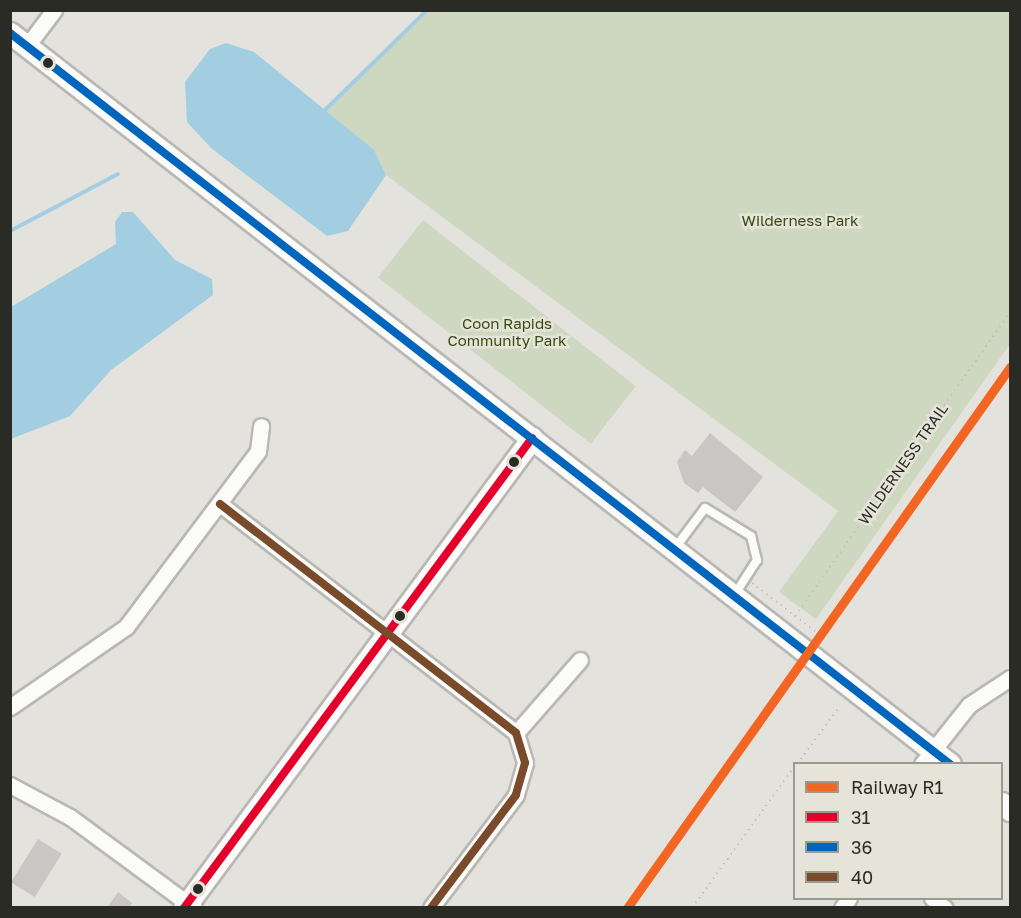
<!DOCTYPE html>
<html>
<head>
<meta charset="utf-8">
<style>
  body { margin:0 }
  #map { position:relative; width:1021px; height:918px; overflow:hidden; background:#e3e2dc; font-family:"Golos Text",sans-serif }
  div>[style] { position:absolute }
  .green>* { inset:0; background:#ced8c0; transform-origin:0 0 }
  .water>* { inset:0; background:#a3cee2 }
  .stream>* { height:4px; margin:-2px; padding:0 2px; transform-origin:2px; border-radius:2px; background:#a3cee2 }
  .building>* { inset:0; background:#c9c6c4; transform-origin:0 0 }
  .path>* { height:2px; margin-top:-1px; transform-origin:0; background:repeating-linear-gradient(90deg,#c3c2c0 0 1.5px,transparent 0 6px) }
  .roads { filter:drop-shadow(2px 0 #b9b8b4) drop-shadow(-2px 0 #b9b8b4) drop-shadow(0 2px #b9b8b4) drop-shadow(0 -2px #b9b8b4) }
  .lane>* { height:8px; margin:-4px; padding:0 4px; transform-origin:4px; border-radius:4px; background:#fbfbfa }
  .street>* { height:15px; margin:-7.5px; padding:0 7.5px; transform-origin:7.5px; border-radius:7.5px; background:#fbfbfa }
  .secondary>* { height:21px; margin:-10.5px; padding:0 10.5px; transform-origin:10.5px; border-radius:10.5px; background:#fbfbfa }
  .bus-1>* { height:8px; margin:-4px; padding:0 4px; transform-origin:4px; border-radius:4px; background:#e4002b }
  .bus-2>* { height:8px; margin:-4px; padding:0 4px; transform-origin:4px; border-radius:4px; background:#0065bd }
  .bus-3>* { height:8px; margin:-4px; padding:0 4px; transform-origin:4px; border-radius:4px; background:#7a4b2a }
  .rail-1>* { height:9px; margin:-4.5px; padding:0 4.5px; transform-origin:4.5px; border-radius:4.5px; background:#f26522 }
  .dots>* { width:16px; height:16px; translate:-50% -50%; box-sizing:border-box; border:3px solid #e6e4d9; border-radius:50% }
  span { translate:-50% -50%; white-space:nowrap; text-align:center; line-height:1.15; -webkit-text-stroke:5px #e6e4d9; paint-order:stroke }
  .park-label { font-size:15px; color:#364b11 }
  .street-label { font-size:15px; color:#2b2b26 }
  .frame { position:absolute; inset:0; border:12px solid #2b2b26; pointer-events:none }
  .legend { position:absolute; left:793px; top:762px; width:210px; height:138px; box-sizing:border-box; background:#e6e4d9; border:2px solid #9b9a91; margin:0; padding:8px 10px; list-style:none; font-size:18px; color:#2b2b26 }
  .legend li { display:flex; align-items:center; gap:12px; height:30px }
  .legend b { width:30px; border:2px solid #9b9a91 }
</style>
</head>
<body>
<div id="map">
  <div class="green">
    <i style="clip-path:polygon(427px 11px,1010px 11px,1010px 344px,816px 619px,779px 592px,838px 511px,386px 175px,327px 111px)"></i>
    <i style="left:423px;top:220px;width:270px;height:73px;rotate:38deg"></i>
  </div>
  <div class="water">
    <i style="clip-path:polygon(226px 43px,254px 52px,374px 150px,386px 175px,348px 231px,327px 236px,211px 148px,187px 122px,185px 82px,210px 49px)"></i>
    <i style="clip-path:polygon(122px 212px,133px 212px,175px 260px,212px 279px,213px 295px,111px 370px,70px 416px,11px 439px,11px 307px,116px 244px,115px 222px)"></i>
  </div>
  <div class="stream">
    <i style="left:323px;top:112px;width:146px;rotate:-44.4deg"></i>
    <i style="left:10px;top:231px;width:122px;rotate:-27.8deg"></i>
  </div>
  <div class="building">
    <i style="clip-path:polygon(710px 433px,763px 477px,735px 512px,703px 487px,698px 493px,684px 483px,677px 462px,685px 450px,692px 456px)"></i>
    <i style="left:38px;top:839px;width:28px;height:51px;rotate:32deg"></i>
    <i style="clip-path:polygon(118px 892px,132px 903px,129px 908px,107px 908px)"></i>
  </div>
  <div class="path">
    <i style="left:752px;top:583px;width:91px;rotate:37.4deg"></i>
    <i style="left:795px;top:616px;width:372px;rotate:-54.7deg"></i>
    <i style="left:797px;top:764px;width:72px;rotate:-53.4deg"></i>
    <i style="left:692px;top:908px;width:174px;rotate:-54.1deg"></i>
  </div>
  <div class="roads">
    <div class="lane">
      <i style="left:675px;top:548px;width:50px;rotate:-53.1deg"></i>
      <i style="left:705px;top:508px;width:54px;rotate:31.3deg"></i>
      <i style="left:751px;top:536px;width:25px;rotate:76deg"></i>
      <i style="left:757px;top:560px;width:40px;rotate:122.9deg"></i>
    </div>
    <div class="street">
      <i style="left:27px;top:46px;width:45px;rotate:-53.1deg"></i>
      <i style="left:220px;top:504px;width:374px;rotate:37.7deg"></i>
      <i style="left:516px;top:733px;width:31px;rotate:73deg"></i>
      <i style="left:525px;top:763px;width:33px;rotate:106deg"></i>
      <i style="left:516px;top:795px;width:141px;rotate:127deg"></i>
      <i style="left:10px;top:707px;width:141px;rotate:-34.6deg"></i>
      <i style="left:126px;top:627px;width:220px;rotate:-53.1deg"></i>
      <i style="left:258px;top:451px;width:25px;rotate:-83deg"></i>
      <i style="left:516px;top:733px;width:97px;rotate:-48.8deg"></i>
      <i style="left:922px;top:764px;width:75px;rotate:-51.5deg"></i>
      <i style="left:969px;top:705px;width:49px;rotate:-33.4deg"></i>
      <i style="left:10px;top:785px;width:68px;rotate:28.1deg"></i>
      <i style="left:70px;top:817px;width:154px;rotate:36.3deg"></i>
      <i style="left:932px;top:898px;width:16px;rotate:38deg"></i>
      <i style="left:842px;top:908px;width:12px;rotate:-55deg"></i>
    </div>
    <div class="secondary">
      <i style="left:10px;top:33px;width:1191px;rotate:37.87deg"></i>
      <i style="left:1002px;top:803px;width:11px;rotate:41deg"></i>
      <i style="left:184px;top:908px;width:585px;rotate:-53.48deg"></i>
    </div>
  </div>
  <div class="bus-1">
    <i style="left:184px;top:908px;width:585px;rotate:-53.48deg"></i>
  </div>
  <div class="bus-2">
    <i style="left:10px;top:33px;width:1191px;rotate:37.87deg"></i>
  </div>
  <div class="bus-3">
    <i style="left:220px;top:504px;width:374px;rotate:37.7deg"></i>
    <i style="left:516px;top:733px;width:31px;rotate:73deg"></i>
    <i style="left:525px;top:763px;width:33px;rotate:106deg"></i>
    <i style="left:516px;top:795px;width:141px;rotate:127deg"></i>
  </div>
  <div class="rail-1">
    <i style="left:627px;top:908px;width:663px;rotate:-54.7deg"></i>
  </div>
  <div class="dots">
    <i style="left:48px;top:63px;background:#2b2b26"></i>
    <i style="left:514px;top:462px;background:#2b2b26"></i>
    <i style="left:400px;top:616px;background:#2b2b26"></i>
    <i style="left:198px;top:889px;background:#2b2b26"></i>
  </div>
  <div class="park-label">
    <span style="left:800px;top:221px">Wilderness Park</span>
    <span style="left:507px;top:332px">Coon Rapids<br>Community Park</span>
  </div>
  <div class="street-label">
    <span style="left:903px;top:464px;rotate:-55deg">WILDERNESS TRAIL</span>
  </div>
  <div class="frame"></div>
  <ul class="legend">
  <li><b style="height:8px;background:#f26522"></b>Railway R1</li>
  <li><b style="height:8px;background:#e4002b"></b>31</li>
  <li><b style="height:8px;background:#0065bd"></b>36</li>
  <li><b style="height:8px;background:#7a4b2a"></b>40</li>
  </ul>
</div>
</body>
</html>
